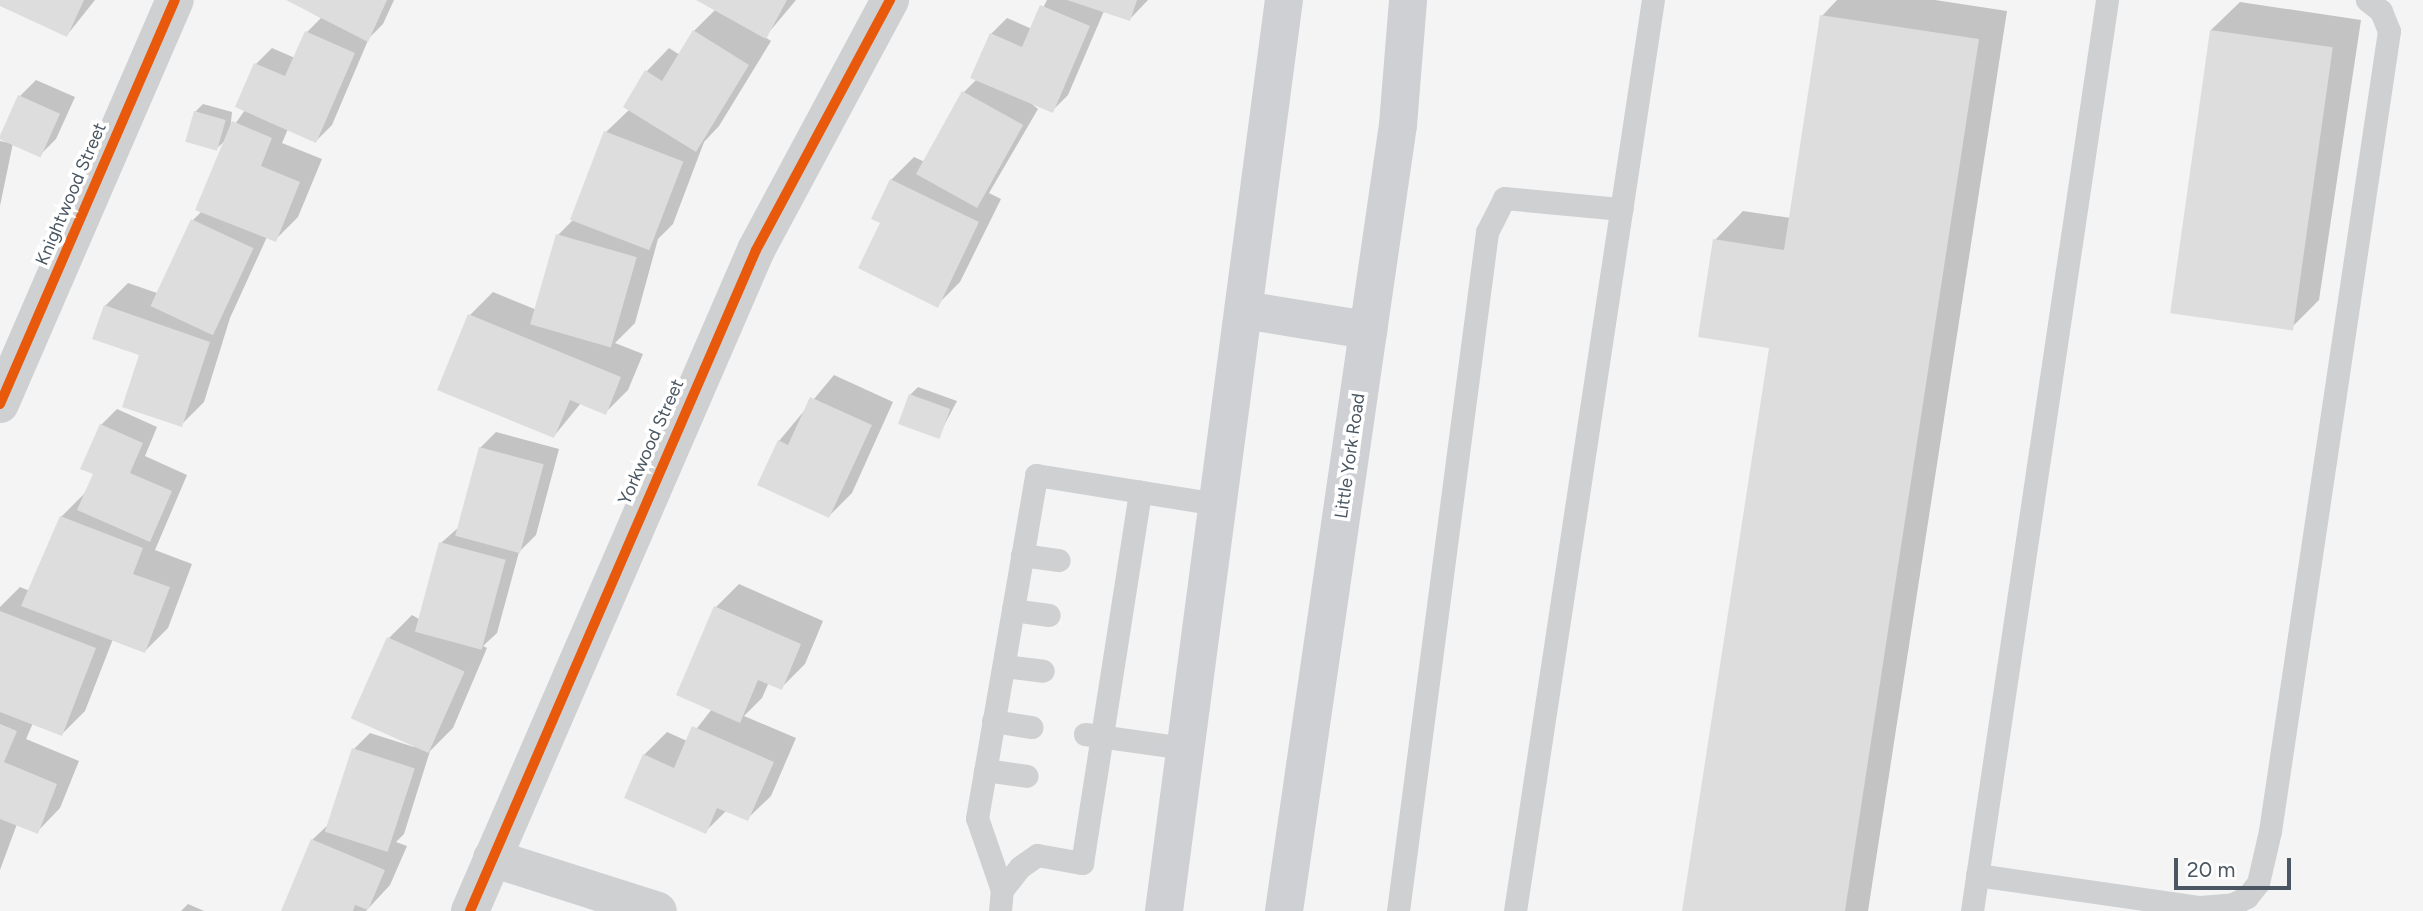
<!DOCTYPE html>
<html>
<head>
<meta charset="utf-8">
<style>
  body { margin:0 }
  #map { position:relative; width:2423px; height:911px; overflow:hidden; background:#f4f4f4; font-family:Figtree,sans-serif }
  div>[style] { position:absolute }
  .shadow>* { inset:0; background:#0003 }
  .building>* { inset:0; background:#ddddde; transform-origin:0 0 }
  .service>* { height:23px; margin:-11.5px; padding:0 11.5px; transform-origin:11.5px; border-radius:11.5px; background:#ced0d2 }
  .minor>* { height:38px; margin:-19px; padding:0 19px; transform-origin:19px; border-radius:19px; background:#ced0d2 }
  .secondary>* { height:38px; margin:-19px; padding:0 19px; transform-origin:19px; border-radius:19px; background:#ced0d4 }
  .cycleway>* { height:10px; margin:-5px; padding:0 5px; transform-origin:5px; border-radius:5px; background:#e8590c }
  span { translate:-50% -50%; white-space:nowrap; text-align:center; line-height:1.15; -webkit-text-stroke:7px #fff; paint-order:stroke }
  .street-label { font-size:18px; color:#4a5661 }
  .scale { position:absolute; left:2174px; top:858px; width:117px; height:32px; box-sizing:border-box; border:4px solid #4a5661; border-top:0; padding-left:9px; font-size:21px; line-height:24px; white-space:nowrap; color:#4a5661; -webkit-text-stroke:5px #fff; paint-order:stroke }
</style>
</head>
<body>
<div id="map">
  <div class="shadow">
    <i style="clip-path:polygon(0 0,95px 0,67px 35px)"></i>
    <i style="clip-path:polygon(288px 0,394px 0,383px 24px,369px 38px,332px 125px,316px 141px,288px 129px,282px 143px,322px 159px,298px 217px,275px 240px,267px 237px,230px 318px,204px 402px,181px 425px,142px 354px,105px 306px,128px 283px,160px 294px,193px 220px,202px 211px,227px 139px,217px 148px,195px 112px,203px 104px,232px 112px,230px 131px,245px 110px,238px 107px,256px 64px,272px 48px,295px 58px,307px 32px,321px 18px)"></i>
    <i style="clip-path:polygon(700px 0,796px 0,765px 37px,771px 41px,719px 126px,704px 142px,673px 224px,658px 239px,635px 323px,615px 343px,643px 354px,628px 390px,605px 413px,581px 403px,554px 436px,470px 315px,493px 292px,537px 310px,558px 235px,574px 219px,606px 132px,630px 109px,647px 71px,669px 48px,680px 55px,694px 31px,716px 9px)"></i>
    <i style="clip-path:polygon(1047px 0,1148px 0,1130px 19px,1104px 11px,1068px 95px,1052px 111px,1027px 100px,1038px 109px,989px 193px,1001px 199px,960px 282px,937px 305px,883px 222px,891px 180px,914px 157px,925px 162px,964px 92px,977px 79px,991px 34px,1007px 18px,1032px 29px)"></i>
    <i style="clip-path:polygon(1837px 0,1935px 0,2007px 11px,1868px 911px,1684px 911px,1771px 346px,1715px 240px,1743px 211px,1791px 218px,1822px 16px)"></i>
    <i style="clip-path:polygon(2240px 2px,2361px 20px,2319px 300px,2290px 329px,2211px 30px)"></i>
    <i style="clip-path:polygon(36px 80px,75px 97px,56px 139px,40px 155px,13px 143px,0 206px,0 141px,10px 143px,20px 96px)"></i>
    <i style="clip-path:polygon(834px 375px,893px 402px,852px 493px,829px 516px,779px 441px)"></i>
    <i style="clip-path:polygon(918px 387px,957px 401px,938px 437px,910px 395px)"></i>
    <i style="clip-path:polygon(117px 409px,157px 427px,145px 456px,187px 475px,155px 550px,192px 564px,168px 628px,145px 651px,113px 639px,85px 711px,62px 734px,33px 723px,26px 739px,79px 761px,60px 808px,37px 832px,17px 824px,0 870px,0 607px,20px 587px,30px 591px,61px 517px,84px 494px,95px 473px,101px 425px)"></i>
    <i style="clip-path:polygon(496px 432px,559px 449px,536px 535px,519px 552px,497px 633px,483px 646px,487px 648px,453px 728px,430px 751px,404px 834px,396px 842px,407px 846px,390px 885px,366px 911px,283px 911px,312px 840px,332px 821px,354px 749px,370px 733px,414px 747px,389px 638px,412px 615px,419px 619px,441px 543px,459px 527px,480px 448px)"></i>
    <i style="clip-path:polygon(739px 584px,823px 621px,805px 664px,782px 687px,769px 682px,762px 698px,744px 716px,796px 738px,771px 796px,747px 819px,727px 810px,705px 832px,644px 755px,667px 732px,687px 741px,712px 709px,716px 607px)"></i>
    <i style="clip-path:polygon(188px 904px,204px 911px,181px 911px)"></i>
  </div>
  <div class="building">
    <i style="clip-path:polygon(0 0,84px 0,67px 37px,0 6px)"></i>
    <i style="clip-path:polygon(286px 0,387px 0,368px 42px)"></i>
    <i style="clip-path:polygon(696px 0,787px 0,766px 39px)"></i>
    <i style="clip-path:polygon(1067px 0,1137px 0,1130px 21px)"></i>
    <i style="clip-path:polygon(1040px 5px,1090px 26px,1053px 113px,970px 78px,990px 33px,1022px 47px)"></i>
    <i style="clip-path:polygon(1820px 15px,1979px 39px,1845px 911px,1682px 911px,1769px 348px,1698px 337px,1713px 239px,1784px 250px)"></i>
    <i style="clip-path:polygon(693px 30px,749px 65px,696px 152px,623px 107px,645px 70px,662px 81px)"></i>
    <i style="left:2210px;top:30px;width:124px;height:286px;rotate:8deg"></i>
    <i style="clip-path:polygon(305px 31px,355px 53px,316px 143px,235px 107px,254px 63px,285px 76px)"></i>
    <i style="left:962px;top:91px;width:70px;height:95px;rotate:29deg"></i>
    <i style="left:18px;top:95px;width:46px;height:48px;rotate:24deg"></i>
    <i style="left:194px;top:111px;width:33px;height:32px;rotate:16deg"></i>
    <i style="clip-path:polygon(232px 121px,272px 138px,261px 166px,300px 182px,276px 242px,195px 210px)"></i>
    <i style="left:604px;top:131px;width:85px;height:95px;rotate:21deg"></i>
    <i style="clip-path:polygon(890px 179px,979px 222px,938px 308px,858px 268px,880px 223px,871px 219px)"></i>
    <i style="left:191px;top:219px;width:69px;height:96px;rotate:25deg"></i>
    <i style="left:556px;top:234px;width:84px;height:94px;rotate:16deg"></i>
    <i style="clip-path:polygon(104px 305px,210px 342px,182px 427px,122px 407px,139px 355px,92px 339px)"></i>
    <i style="clip-path:polygon(468px 314px,621px 377px,606px 415px,570px 400px,554px 438px,437px 390px)"></i>
    <i style="left:909px;top:394px;width:44px;height:32px;rotate:20deg"></i>
    <i style="clip-path:polygon(810px 397px,872px 425px,829px 518px,757px 485px,778px 440px,788px 445px)"></i>
    <i style="clip-path:polygon(100px 424px,143px 443px,130px 473px,172px 491px,150px 542px,77px 510px,93px 474px,80px 469px)"></i>
    <i style="left:479px;top:447px;width:67px;height:92px;rotate:15deg"></i>
    <i style="clip-path:polygon(60px 516px,143px 548px,133px 574px,170px 587px,145px 653px,21px 606px)"></i>
    <i style="left:439px;top:542px;width:69px;height:93px;rotate:15deg"></i>
    <i style="clip-path:polygon(714px 606px,801px 644px,782px 690px,758px 680px,740px 723px,676px 695px)"></i>
    <i style="clip-path:polygon(0 611px,96px 648px,62px 736px,0 712px)"></i>
    <i style="left:387px;top:637px;width:85px;height:89px;rotate:24deg"></i>
    <i style="clip-path:polygon(0 724px,17px 731px,4px 762px,57px 784px,38px 834px,0 819px)"></i>
    <i style="clip-path:polygon(692px 726px,774px 762px,748px 821px,717px 808px,706px 834px,624px 798px,643px 754px,674px 768px)"></i>
    <i style="left:352px;top:748px;width:66px;height:88px;rotate:18deg"></i>
    <i style="clip-path:polygon(311px 839px,385px 870px,368px 910px,355px 905px,353px 911px,281px 911px)"></i>
  </div>
  <div class="service">
    <i style="left:1022px;top:555px;width:37px;rotate:8deg"></i>
    <i style="left:1013px;top:610px;width:36px;rotate:8deg"></i>
    <i style="left:1004px;top:666px;width:39px;rotate:7deg"></i>
    <i style="left:993px;top:721px;width:39px;rotate:9deg"></i>
    <i style="left:1085px;top:734px;width:101px;rotate:8deg"></i>
    <i style="left:985px;top:770px;width:42px;rotate:8.1deg"></i>
    <i style="left:1977px;top:875px;width:225px;rotate:8.2deg"></i>
    <i style="left:2200px;top:907px;width:33px;rotate:-5deg"></i>
    <i style="left:2233px;top:904px;width:16px;rotate:-27deg"></i>
    <i style="left:2247px;top:897px;width:18px;rotate:-52deg"></i>
    <i style="left:2258px;top:883px;width:53px;rotate:-77deg"></i>
    <i style="left:2270px;top:831px;width:809px;rotate:-81.54deg"></i>
    <i style="left:2389px;top:31px;width:22px;rotate:-112deg"></i>
    <i style="left:2381px;top:11px;width:18px;rotate:-142deg"></i>
    <i style="left:1002px;top:890px;width:29px;rotate:-52deg"></i>
    <i style="left:1020px;top:867px;width:21px;rotate:-35deg"></i>
    <i style="left:1037px;top:855px;width:46px;rotate:10.1deg"></i>
    <i style="left:1082px;top:863px;width:376px;rotate:-81.1deg"></i>
    <i style="left:1000px;top:911px;width:21px;rotate:-85deg"></i>
    <i style="left:1002px;top:890px;width:76px;rotate:-109.1deg"></i>
    <i style="left:977px;top:818px;width:348px;rotate:-80.2deg"></i>
    <i style="left:1036px;top:475px;width:184px;rotate:9.1deg"></i>
    <i style="left:1398px;top:911px;width:685px;rotate:-82.53deg"></i>
    <i style="left:1487px;top:232px;width:38px;rotate:-63deg"></i>
    <i style="left:1504px;top:198px;width:118px;rotate:5.4deg"></i>
    <i style="left:1515px;top:911px;width:921px;rotate:-81.39deg"></i>
    <i style="left:1972px;top:911px;width:921px;rotate:-81.57deg"></i>
  </div>
  <div class="minor">
    <i style="left:0;top:404px;width:440px;rotate:-66.6deg"></i>
    <i style="left:492px;top:858px;width:174px;rotate:17.7deg"></i>
    <i style="left:470px;top:911px;width:720px;rotate:-66.6deg"></i>
    <i style="left:756px;top:250px;width:284px;rotate:-61.8deg"></i>
  </div>
  <div class="secondary">
    <i style="left:1244px;top:310px;width:126px;rotate:9.2deg"></i>
    <i style="left:1164px;top:911px;width:919px;rotate:-82.5deg"></i>
    <i style="left:1284px;top:911px;width:794px;rotate:-81.75deg"></i>
    <i style="left:1398px;top:125px;width:125px;rotate:-85.4deg"></i>
  </div>
  <div class="cycleway">
    <i style="left:0;top:404px;width:440px;rotate:-66.6deg"></i>
    <i style="left:470px;top:911px;width:720px;rotate:-66.6deg"></i>
    <i style="left:756px;top:250px;width:284px;rotate:-61.8deg"></i>
  </div>
  <div class="street-label">
    <span style="left:71px;top:194px;rotate:-67deg">Knightwood Street</span>
    <span style="left:651px;top:442px;rotate:-66deg">Yorkwood Street</span>
    <span style="left:1350px;top:456px;rotate:-82deg">Little York Road</span>
  </div>
  <div class="scale">20 m</div>
</div>
</body>
</html>
